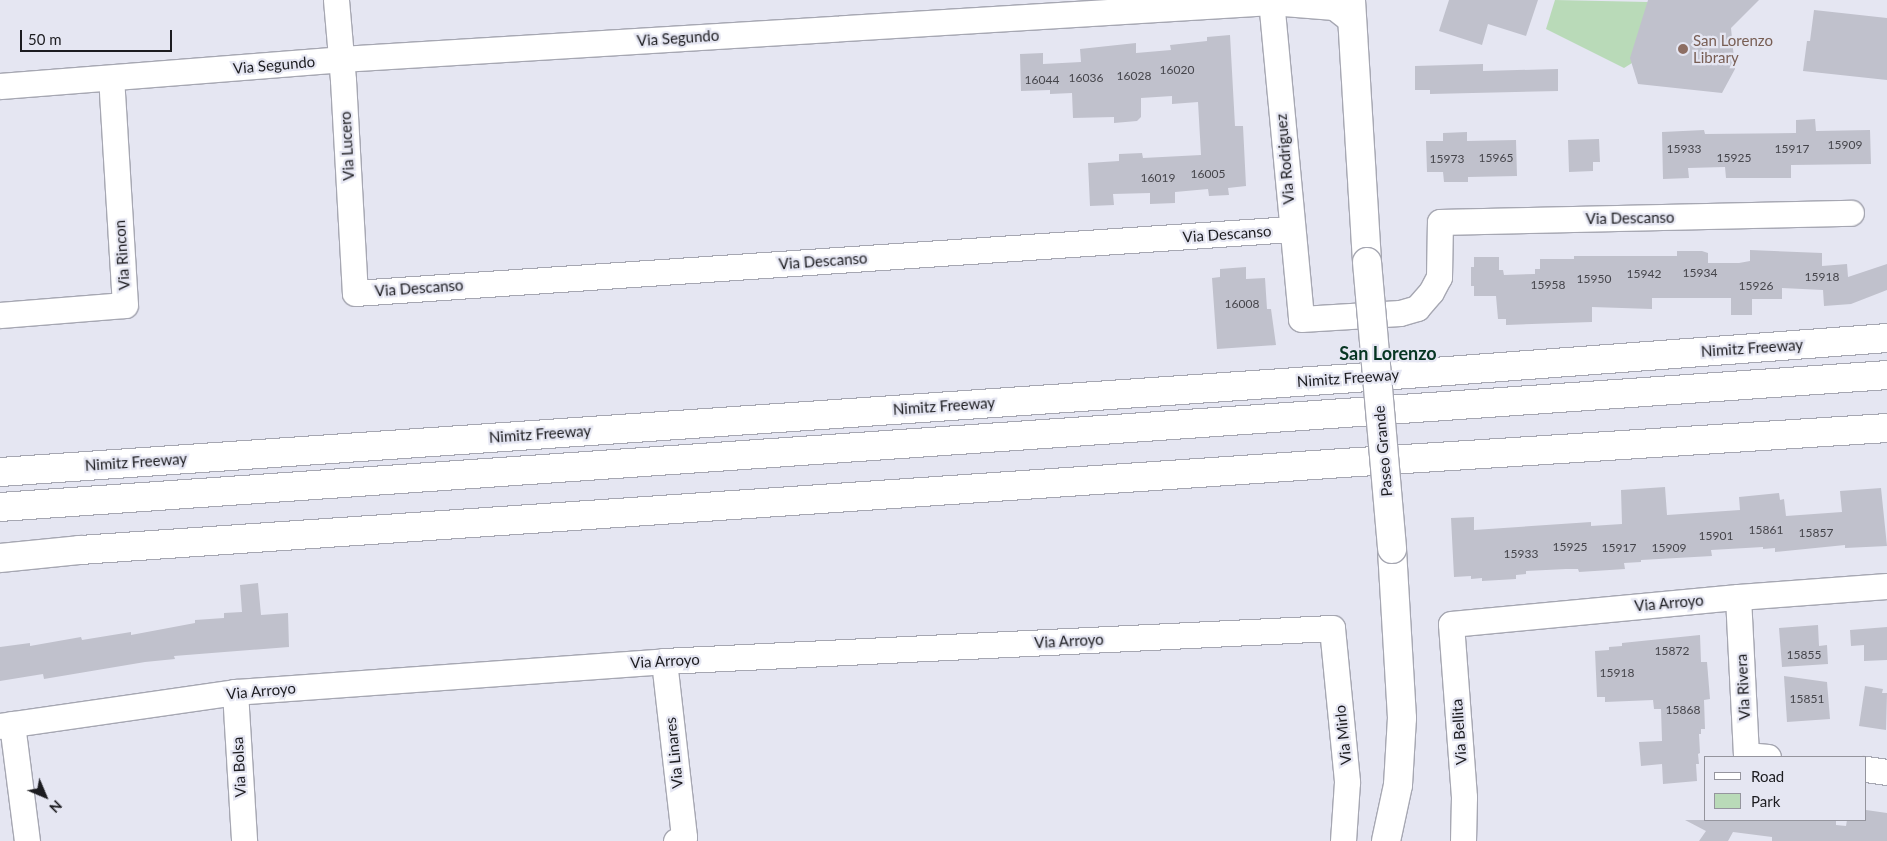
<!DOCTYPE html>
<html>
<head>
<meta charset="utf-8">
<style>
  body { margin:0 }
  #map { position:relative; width:1887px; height:841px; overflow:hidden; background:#e5e6f2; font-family:Lato,sans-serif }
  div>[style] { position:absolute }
  .green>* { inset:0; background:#b9dab8 }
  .building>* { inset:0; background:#c0c1cc }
  .roads { filter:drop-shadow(1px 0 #a6a7b2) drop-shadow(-1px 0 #a6a7b2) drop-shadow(0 1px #a6a7b2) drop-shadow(0 -1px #a6a7b2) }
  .street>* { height:25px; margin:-12.5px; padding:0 12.5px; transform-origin:12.5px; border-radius:12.5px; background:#fff }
  .secondary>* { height:28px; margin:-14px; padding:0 14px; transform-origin:14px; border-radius:14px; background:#fff }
  .highway>* { height:28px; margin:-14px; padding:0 14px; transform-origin:14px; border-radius:14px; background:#fff }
  .bridges { filter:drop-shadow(1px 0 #a6a7b2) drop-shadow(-1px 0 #a6a7b2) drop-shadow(0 1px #a6a7b2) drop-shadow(0 -1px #a6a7b2) }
  .secondary-bridge>* { height:28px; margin:-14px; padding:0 14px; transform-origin:14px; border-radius:14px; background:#fff }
  .dots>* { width:14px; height:14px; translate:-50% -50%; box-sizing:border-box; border:2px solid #e5e6f2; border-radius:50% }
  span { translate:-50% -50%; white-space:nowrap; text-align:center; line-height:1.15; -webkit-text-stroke:4.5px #e5e6f2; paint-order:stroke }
  .number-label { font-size:12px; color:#45454b }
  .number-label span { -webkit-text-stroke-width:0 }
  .street-label { font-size:15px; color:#1c1c20 }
  .education-label { font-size:15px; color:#785e54 }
  .left { translate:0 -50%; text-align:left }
  .quarter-label { font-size:18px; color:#063522; font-weight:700 }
  .legend { position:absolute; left:1704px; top:756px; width:162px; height:65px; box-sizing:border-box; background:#e5e6f2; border:1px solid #95959e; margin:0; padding:6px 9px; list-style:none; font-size:15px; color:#1c1c20 }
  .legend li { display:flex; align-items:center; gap:10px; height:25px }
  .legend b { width:25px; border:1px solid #95959e }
  .north { position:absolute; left:20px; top:771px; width:50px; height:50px; -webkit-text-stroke:4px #e5e6f2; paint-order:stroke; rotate:135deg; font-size:14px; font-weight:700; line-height:20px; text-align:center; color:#1c1c20 }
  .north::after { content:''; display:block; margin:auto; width:18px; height:22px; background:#1c1c20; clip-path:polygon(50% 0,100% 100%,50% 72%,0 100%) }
  .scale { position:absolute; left:20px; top:30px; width:152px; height:22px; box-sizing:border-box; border:2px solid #1c1c20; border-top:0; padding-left:6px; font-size:15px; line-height:18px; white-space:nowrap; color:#1c1c20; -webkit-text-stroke:4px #e5e6f2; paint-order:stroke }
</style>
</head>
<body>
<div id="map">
  <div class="green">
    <i style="clip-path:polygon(1555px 0,1648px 2px,1632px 63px,1624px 68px,1546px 29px)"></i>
  </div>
  <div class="building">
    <i style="clip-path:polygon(1449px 0,1538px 0,1526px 36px,1488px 24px,1482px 45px,1439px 31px)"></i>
    <i style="clip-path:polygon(1648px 0,1759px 0,1731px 28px,1735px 69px,1722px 93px,1638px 84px,1630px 58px)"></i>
    <i style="clip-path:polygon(1814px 10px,1887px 18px,1887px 80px,1803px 71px,1807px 41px,1810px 41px)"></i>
    <i style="clip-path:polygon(1230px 35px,1235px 126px,1243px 126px,1246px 186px,1228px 188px,1229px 195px,1209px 196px,1208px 189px,1175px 192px,1175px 203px,1150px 204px,1150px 193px,1113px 194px,1114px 205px,1090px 206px,1088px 163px,1119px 161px,1119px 154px,1142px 153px,1143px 158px,1201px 155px,1198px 102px,1172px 104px,1172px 96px,1141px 98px,1141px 117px,1137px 121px,1114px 123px,1114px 117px,1073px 118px,1072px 93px,1050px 94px,1050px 90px,1021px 91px,1020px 54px,1043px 53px,1043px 64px,1081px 62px,1080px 49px,1136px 43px,1136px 53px,1171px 50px,1170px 45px,1207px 41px,1207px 37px)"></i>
    <i style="clip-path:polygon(1483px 64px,1483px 71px,1558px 69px,1558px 91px,1430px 94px,1430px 90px,1415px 90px,1415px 66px)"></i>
    <i style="clip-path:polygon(1815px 119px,1816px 131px,1870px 130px,1871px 164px,1791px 165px,1791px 178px,1726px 178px,1725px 167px,1688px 168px,1689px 178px,1663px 179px,1662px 132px,1704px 130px,1705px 134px,1796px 133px,1796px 120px)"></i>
    <i style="clip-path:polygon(1467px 132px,1467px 141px,1516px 140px,1517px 176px,1468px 177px,1468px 182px,1444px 182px,1443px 172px,1427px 172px,1426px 141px,1443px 141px,1443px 133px)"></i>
    <i style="clip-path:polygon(1599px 139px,1600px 162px,1593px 162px,1593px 171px,1569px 172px,1568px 140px)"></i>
    <i style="clip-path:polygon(1750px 250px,1822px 253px,1822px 266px,1847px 264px,1848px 277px,1887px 264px,1887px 290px,1851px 304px,1824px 306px,1823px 290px,1782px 288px,1782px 299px,1752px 299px,1752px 315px,1731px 315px,1731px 298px,1652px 298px,1652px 309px,1592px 307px,1592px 322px,1506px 325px,1506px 319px,1498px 319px,1496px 296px,1474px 296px,1474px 286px,1471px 286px,1471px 267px,1474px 267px,1474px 257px,1499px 257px,1499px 270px,1503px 270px,1504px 275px,1535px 274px,1535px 269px,1540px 269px,1540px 259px,1574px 259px,1574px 256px,1677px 256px,1677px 251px,1702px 251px,1708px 253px,1708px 263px,1739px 263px,1750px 261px)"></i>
    <i style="clip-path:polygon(1246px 267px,1246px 279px,1265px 278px,1267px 309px,1271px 309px,1276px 345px,1217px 349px,1212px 278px,1220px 277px,1220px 269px)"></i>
    <i style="clip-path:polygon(1665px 487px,1667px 515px,1740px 510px,1739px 497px,1779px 493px,1780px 500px,1784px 499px,1786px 516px,1842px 512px,1840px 491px,1881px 488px,1887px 546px,1845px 548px,1845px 545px,1775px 552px,1775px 548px,1763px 549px,1763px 547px,1711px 550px,1712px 556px,1641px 560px,1641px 562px,1624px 563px,1625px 569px,1579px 572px,1578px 569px,1566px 569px,1526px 571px,1526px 574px,1516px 575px,1516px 579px,1482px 581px,1482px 578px,1471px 579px,1471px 576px,1454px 577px,1451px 518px,1474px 517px,1474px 530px,1591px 522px,1591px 526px,1622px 524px,1621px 490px)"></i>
    <i style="clip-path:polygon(258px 583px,261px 615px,288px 613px,289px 647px,174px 656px,175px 659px,145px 662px,44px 679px,43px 674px,0 681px,0 647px,30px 643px,30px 646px,81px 637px,82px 640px,131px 632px,131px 635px,195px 623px,195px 620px,224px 618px,224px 613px,242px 612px,240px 585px)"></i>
    <i style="clip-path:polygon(1818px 625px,1819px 646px,1827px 645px,1828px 664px,1782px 667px,1779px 628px)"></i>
    <i style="clip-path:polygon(1887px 627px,1887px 660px,1864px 661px,1864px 645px,1851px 646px,1850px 630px)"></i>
    <i style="clip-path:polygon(1700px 635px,1701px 662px,1707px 662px,1710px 699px,1704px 700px,1705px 729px,1701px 729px,1701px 734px,1699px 734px,1700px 753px,1698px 754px,1699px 764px,1696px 764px,1697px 781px,1663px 784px,1662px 764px,1641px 766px,1639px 742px,1662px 741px,1661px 709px,1654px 709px,1653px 700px,1605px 702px,1605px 697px,1597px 697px,1595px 651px,1609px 650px,1609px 647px,1622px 646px,1622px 643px)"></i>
    <i style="clip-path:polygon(1784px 676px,1827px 682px,1830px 719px,1787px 722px)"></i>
    <i style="clip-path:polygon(1865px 686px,1883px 689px,1882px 693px,1887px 693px,1886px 730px,1859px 726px)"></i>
    <i style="clip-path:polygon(1866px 810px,1887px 813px,1887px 841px,1772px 841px,1772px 837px,1733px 832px,1728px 841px,1699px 841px,1706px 831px,1685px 820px,1836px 820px,1836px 825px,1846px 826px,1847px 820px,1866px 820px)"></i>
  </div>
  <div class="roads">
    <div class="street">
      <i style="left:336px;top:0;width:80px;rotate:85deg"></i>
      <i style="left:343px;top:80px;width:213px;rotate:86.8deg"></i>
      <i style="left:355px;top:293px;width:938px;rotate:-3.91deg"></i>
      <i style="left:1271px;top:0;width:320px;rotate:84.6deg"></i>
      <i style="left:1301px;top:319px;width:99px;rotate:-3.5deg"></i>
      <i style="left:1400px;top:313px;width:18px;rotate:-16deg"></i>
      <i style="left:1417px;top:308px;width:21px;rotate:-49deg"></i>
      <i style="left:1431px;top:292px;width:17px;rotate:-62deg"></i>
      <i style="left:1439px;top:277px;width:55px;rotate:-89deg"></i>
      <i style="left:1440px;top:222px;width:411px;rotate:-1.3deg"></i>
      <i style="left:0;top:86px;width:342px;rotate:-4.5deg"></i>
      <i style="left:341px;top:59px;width:932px;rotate:-3.51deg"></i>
      <i style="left:1271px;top:2px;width:63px;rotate:4.5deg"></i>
      <i style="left:1334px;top:7px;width:23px;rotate:38deg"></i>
      <i style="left:0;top:315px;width:125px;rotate:-4.6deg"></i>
      <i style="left:125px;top:305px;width:227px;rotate:-93.5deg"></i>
      <i style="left:1738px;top:597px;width:158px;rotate:87.1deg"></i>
      <i style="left:1746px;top:755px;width:22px;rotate:5deg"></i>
      <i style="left:664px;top:661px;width:177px;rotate:83.5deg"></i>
      <i style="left:684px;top:837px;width:9px;rotate:153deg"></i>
      <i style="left:235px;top:692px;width:149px;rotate:86.5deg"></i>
      <i style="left:12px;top:724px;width:118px;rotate:82.7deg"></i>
      <i style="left:0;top:726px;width:237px;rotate:-8.2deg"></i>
      <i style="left:235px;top:692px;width:430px;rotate:-4.1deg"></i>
      <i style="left:664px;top:661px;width:669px;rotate:-2.83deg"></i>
      <i style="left:1332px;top:628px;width:155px;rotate:84.4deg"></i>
      <i style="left:1347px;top:782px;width:59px;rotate:93.9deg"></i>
      <i style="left:1866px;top:769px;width:21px;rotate:8deg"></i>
      <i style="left:1463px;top:841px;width:44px;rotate:-88.7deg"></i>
      <i style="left:1464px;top:797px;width:173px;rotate:-94.3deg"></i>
      <i style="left:1451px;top:624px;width:288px;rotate:-5.4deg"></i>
      <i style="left:1738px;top:597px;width:149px;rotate:-4.2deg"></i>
    </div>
    <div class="secondary">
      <i style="left:1351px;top:0;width:262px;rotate:86.5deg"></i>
      <i style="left:1386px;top:841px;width:57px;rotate:-77.9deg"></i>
      <i style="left:1398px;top:785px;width:67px;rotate:-86.6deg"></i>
      <i style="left:1402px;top:718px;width:169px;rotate:-93.4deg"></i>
    </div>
    <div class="highway">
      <i style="left:0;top:472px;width:1344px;rotate:-3.97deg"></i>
      <i style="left:1341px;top:379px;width:548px;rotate:-4.29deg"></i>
      <i style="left:0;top:507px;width:1892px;rotate:-4deg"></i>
      <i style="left:0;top:558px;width:80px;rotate:-5.7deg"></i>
      <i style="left:80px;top:550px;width:1266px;rotate:-3.94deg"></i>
      <i style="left:1343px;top:463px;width:545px;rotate:-3.68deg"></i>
    </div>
  </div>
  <div class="bridges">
    <div class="secondary-bridge">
      <i style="left:1367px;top:262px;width:288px;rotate:85deg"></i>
    </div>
  </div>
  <div class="dots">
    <i style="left:1683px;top:49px;background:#8d6e63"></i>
  </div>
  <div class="number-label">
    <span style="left:1177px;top:70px">16020</span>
    <span style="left:1134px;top:76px">16028</span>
    <span style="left:1086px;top:78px">16036</span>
    <span style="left:1042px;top:80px">16044</span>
    <span style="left:1845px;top:145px">15909</span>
    <span style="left:1684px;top:149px">15933</span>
    <span style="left:1792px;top:149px">15917</span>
    <span style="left:1496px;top:158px">15965</span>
    <span style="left:1734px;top:158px">15925</span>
    <span style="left:1447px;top:159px">15973</span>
    <span style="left:1208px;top:174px">16005</span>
    <span style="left:1158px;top:178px">16019</span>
    <span style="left:1700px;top:273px">15934</span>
    <span style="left:1644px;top:274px">15942</span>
    <span style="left:1822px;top:277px">15918</span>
    <span style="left:1594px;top:279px">15950</span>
    <span style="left:1548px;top:285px">15958</span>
    <span style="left:1756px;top:286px">15926</span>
    <span style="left:1242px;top:304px">16008</span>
    <span style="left:1766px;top:530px">15861</span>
    <span style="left:1816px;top:533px">15857</span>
    <span style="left:1716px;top:536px">15901</span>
    <span style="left:1570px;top:547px">15925</span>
    <span style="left:1619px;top:548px">15917</span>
    <span style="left:1669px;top:548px">15909</span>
    <span style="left:1521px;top:554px">15933</span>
    <span style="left:1672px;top:651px">15872</span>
    <span style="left:1804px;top:655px">15855</span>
    <span style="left:1617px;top:673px">15918</span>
    <span style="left:1807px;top:699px">15851</span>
    <span style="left:1683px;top:710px">15868</span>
  </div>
  <div class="street-label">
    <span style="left:678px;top:38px;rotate:-4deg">Via Segundo</span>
    <span style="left:274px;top:65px;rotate:-5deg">Via Segundo</span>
    <span style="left:347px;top:146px;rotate:-93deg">Via Lucero</span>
    <span style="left:1285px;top:159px;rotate:-95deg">Via Rodriguez</span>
    <span style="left:1630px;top:218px;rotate:-1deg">Via Descanso</span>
    <span style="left:1227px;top:234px;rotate:-4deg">Via Descanso</span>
    <span style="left:122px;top:255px;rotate:-94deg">Via Rincon</span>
    <span style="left:823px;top:261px;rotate:-4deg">Via Descanso</span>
    <span style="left:419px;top:288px;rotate:-4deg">Via Descanso</span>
    <span style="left:1752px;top:348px;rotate:-4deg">Nimitz Freeway</span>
    <span style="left:1348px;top:378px;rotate:-4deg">Nimitz Freeway</span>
    <span style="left:944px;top:406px;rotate:-4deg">Nimitz Freeway</span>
    <span style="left:540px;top:434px;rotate:-4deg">Nimitz Freeway</span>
    <span style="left:1383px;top:451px;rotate:-95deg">Paseo Grande</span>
    <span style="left:136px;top:462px;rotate:-4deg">Nimitz Freeway</span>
    <span style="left:1669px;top:603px;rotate:-5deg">Via Arroyo</span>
    <span style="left:1069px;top:641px;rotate:-3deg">Via Arroyo</span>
    <span style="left:665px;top:661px;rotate:-3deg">Via Arroyo</span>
    <span style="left:1743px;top:687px;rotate:-93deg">Via Rivera</span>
    <span style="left:261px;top:691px;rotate:-5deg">Via Arroyo</span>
    <span style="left:1459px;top:732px;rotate:-94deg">Via Bellita</span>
    <span style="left:1343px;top:735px;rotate:-96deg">Via Mirlo</span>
    <span style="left:674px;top:753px;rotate:-96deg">Via Linares</span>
    <span style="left:239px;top:767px;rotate:-93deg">Via Bolsa</span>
  </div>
  <div class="education-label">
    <span class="left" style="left:1693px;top:49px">San Lorenzo<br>Library</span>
  </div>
  <div class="quarter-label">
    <span style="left:1388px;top:353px">San Lorenzo</span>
  </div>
  <ul class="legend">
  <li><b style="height:6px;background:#fff"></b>Road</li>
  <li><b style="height:14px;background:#b9dab8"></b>Park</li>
  </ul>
  <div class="north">N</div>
  <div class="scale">50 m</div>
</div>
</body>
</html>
